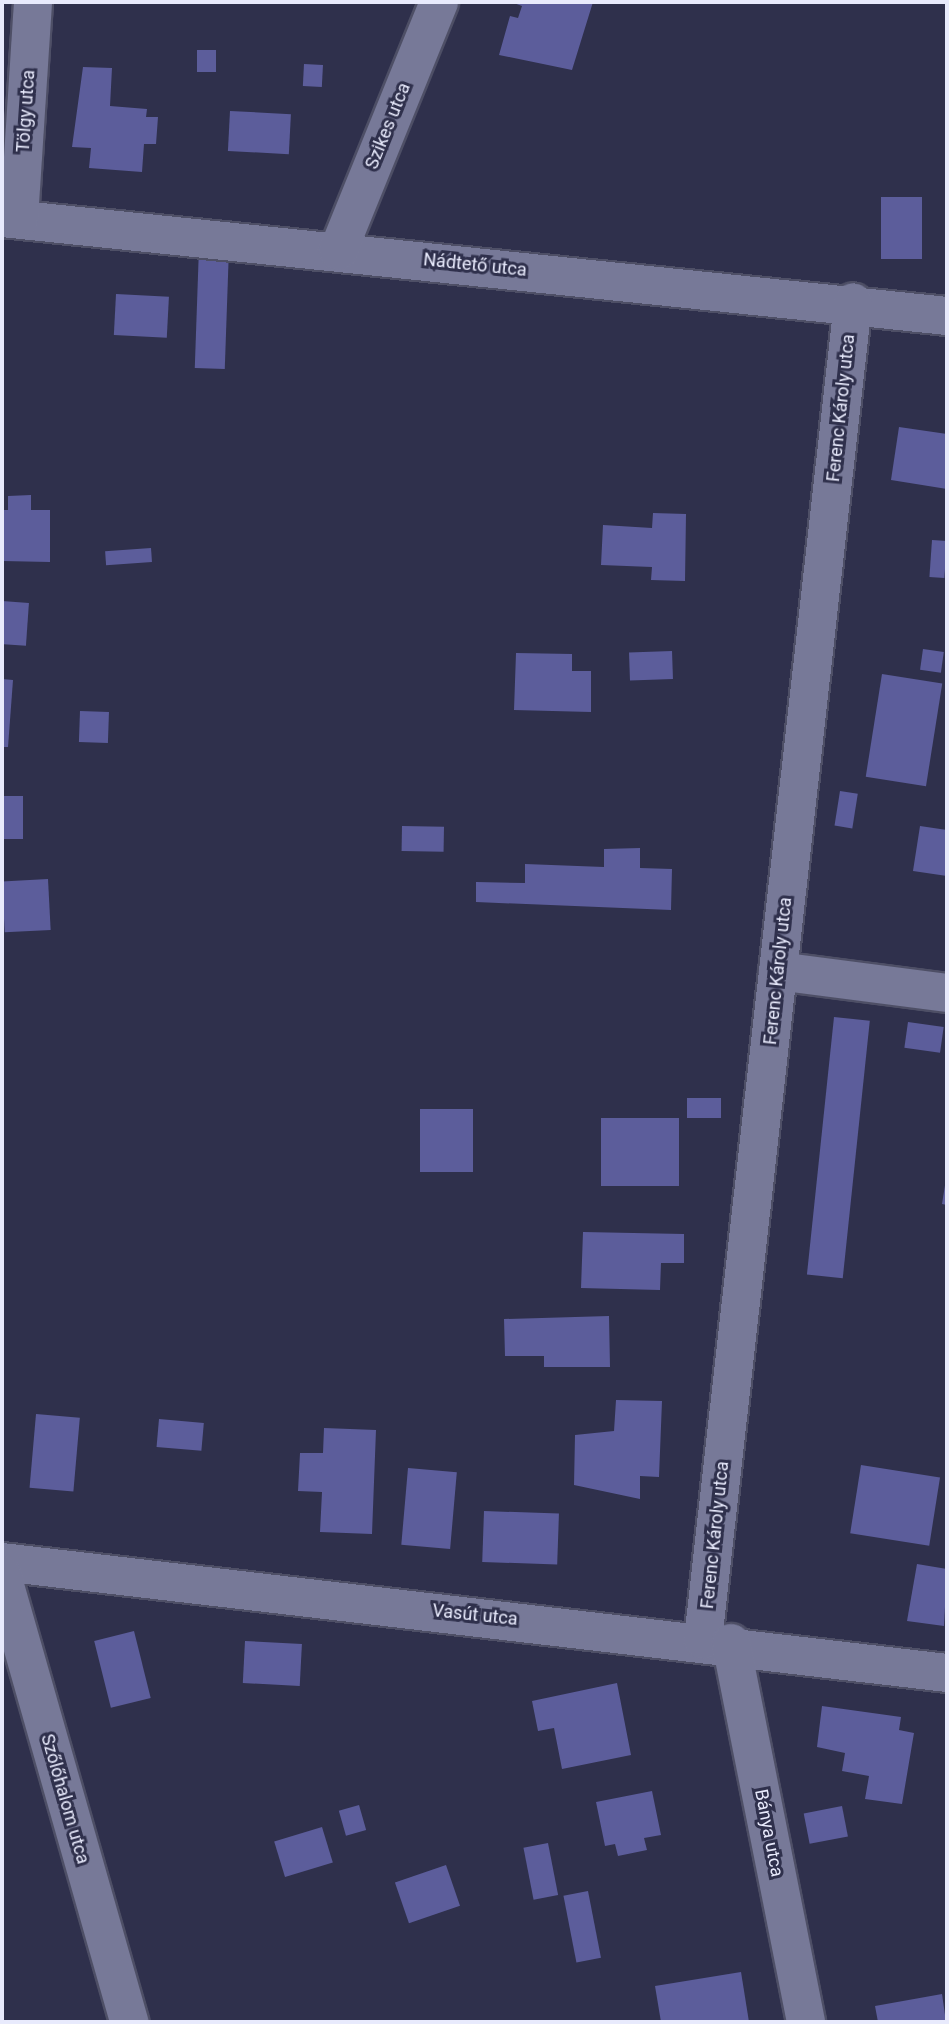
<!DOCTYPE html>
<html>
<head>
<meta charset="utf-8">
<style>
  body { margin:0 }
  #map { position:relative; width:949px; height:2024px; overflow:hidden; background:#2f304c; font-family:Roboto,sans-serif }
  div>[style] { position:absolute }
  .building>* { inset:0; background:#5c5d9b; transform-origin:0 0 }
  .roads { filter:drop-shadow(2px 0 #4e4f66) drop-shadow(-2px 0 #4e4f66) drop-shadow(0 2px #4e4f66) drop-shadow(0 -2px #4e4f66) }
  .minor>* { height:38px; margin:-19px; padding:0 19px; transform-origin:19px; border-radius:19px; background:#777998 }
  span { translate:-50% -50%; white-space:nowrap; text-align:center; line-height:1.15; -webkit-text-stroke:6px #2f304c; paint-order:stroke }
  .street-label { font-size:18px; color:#e8eafc }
  .frame { position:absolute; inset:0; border:4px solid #e8eafc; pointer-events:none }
</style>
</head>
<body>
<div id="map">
  <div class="building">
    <i style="clip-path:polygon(511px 2px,593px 2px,572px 70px,499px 55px,510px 16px,518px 18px,522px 6px)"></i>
    <i style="left:197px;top:50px;width:19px;height:22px"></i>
    <i style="left:304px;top:64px;width:19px;height:22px;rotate:3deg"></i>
    <i style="clip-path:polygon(83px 67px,112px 68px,110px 106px,147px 109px,146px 117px,158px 117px,156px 144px,144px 144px,142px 172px,89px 168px,91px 148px,72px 147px)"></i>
    <i style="left:230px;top:111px;width:61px;height:40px;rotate:3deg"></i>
    <i style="left:881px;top:197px;width:41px;height:62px"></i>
    <i style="left:199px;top:247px;width:30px;height:121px;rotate:2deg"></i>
    <i style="left:116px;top:294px;width:53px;height:41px;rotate:3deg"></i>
    <i style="clip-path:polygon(899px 427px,947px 434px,947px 489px,891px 480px)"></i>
    <i style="clip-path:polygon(31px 495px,31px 510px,50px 510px,50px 562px,2px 561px,2px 510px,8px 510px,8px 496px)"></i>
    <i style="clip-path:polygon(653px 513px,686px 514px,685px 581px,651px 580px,652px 567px,601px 565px,603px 525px,652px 528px)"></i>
    <i style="left:932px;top:540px;width:15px;height:37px;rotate:4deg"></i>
    <i style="left:151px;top:548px;width:14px;height:46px;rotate:86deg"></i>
    <i style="left:2px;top:601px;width:27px;height:43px;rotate:4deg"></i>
    <i style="left:923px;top:649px;width:21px;height:21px;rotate:8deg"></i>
    <i style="left:672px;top:651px;width:28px;height:43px;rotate:88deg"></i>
    <i style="clip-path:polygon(516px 653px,572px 654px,572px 671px,591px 671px,591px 712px,514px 710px)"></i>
    <i style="left:882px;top:674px;width:61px;height:104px;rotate:9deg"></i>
    <i style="clip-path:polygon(2px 679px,13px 680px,8px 747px,2px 747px)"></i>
    <i style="left:80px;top:711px;width:29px;height:31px;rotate:2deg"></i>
    <i style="left:840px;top:791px;width:18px;height:35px;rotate:9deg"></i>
    <i style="left:2px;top:796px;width:21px;height:43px"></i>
    <i style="left:402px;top:826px;width:42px;height:25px;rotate:1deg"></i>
    <i style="clip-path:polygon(920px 826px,947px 830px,947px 876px,913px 871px)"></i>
    <i style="clip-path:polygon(640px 848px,640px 868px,672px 869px,671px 910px,476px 902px,476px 882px,525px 883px,525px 864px,604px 867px,604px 849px)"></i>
    <i style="left:48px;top:879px;width:51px;height:46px;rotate:87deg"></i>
    <i style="left:834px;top:1017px;width:36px;height:259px;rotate:6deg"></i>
    <i style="left:908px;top:1022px;width:36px;height:26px;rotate:8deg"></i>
    <i style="left:687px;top:1098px;width:34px;height:20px"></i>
    <i style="left:420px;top:1109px;width:53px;height:63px"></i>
    <i style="left:679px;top:1118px;width:68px;height:78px;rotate:90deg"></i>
    <i style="clip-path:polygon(946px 1179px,947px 1179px,947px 1205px,942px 1204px)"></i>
    <i style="clip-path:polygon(583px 1232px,684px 1234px,684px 1263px,661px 1263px,660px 1290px,581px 1288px)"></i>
    <i style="clip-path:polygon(609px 1316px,610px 1367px,544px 1367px,544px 1356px,505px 1356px,504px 1319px)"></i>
    <i style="clip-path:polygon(616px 1400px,662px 1401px,659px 1477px,640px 1476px,640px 1499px,574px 1485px,575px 1435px,614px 1431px)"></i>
    <i style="left:36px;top:1414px;width:44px;height:74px;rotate:5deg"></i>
    <i style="left:159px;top:1419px;width:45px;height:28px;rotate:5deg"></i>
    <i style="clip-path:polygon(324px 1428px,376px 1430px,372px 1534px,320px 1532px,322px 1492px,298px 1491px,300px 1453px,323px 1453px)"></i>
    <i style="left:861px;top:1465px;width:80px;height:69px;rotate:9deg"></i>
    <i style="left:408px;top:1468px;width:49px;height:77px;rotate:5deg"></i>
    <i style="left:484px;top:1511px;width:75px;height:51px;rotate:2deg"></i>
    <i style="clip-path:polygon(917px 1564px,947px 1569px,944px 1626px,907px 1621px)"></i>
    <i style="left:134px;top:1631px;width:69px;height:41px;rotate:76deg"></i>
    <i style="left:245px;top:1641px;width:57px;height:42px;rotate:3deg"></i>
    <i style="clip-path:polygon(617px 1683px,631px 1755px,562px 1769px,554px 1728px,538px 1731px,532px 1701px)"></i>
    <i style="clip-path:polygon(822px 1706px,901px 1717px,899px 1730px,914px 1733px,902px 1804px,865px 1799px,869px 1776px,842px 1771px,845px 1753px,817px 1747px)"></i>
    <i style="clip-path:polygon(652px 1791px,661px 1835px,644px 1838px,647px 1850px,618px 1856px,615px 1844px,605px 1846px,596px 1802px)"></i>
    <i style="left:359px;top:1805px;width:26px;height:21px;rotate:74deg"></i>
    <i style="left:842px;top:1806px;width:31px;height:39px;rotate:79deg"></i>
    <i style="left:322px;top:1827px;width:37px;height:50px;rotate:73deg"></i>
    <i style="left:548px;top:1843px;width:53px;height:25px;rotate:79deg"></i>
    <i style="left:446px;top:1865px;width:43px;height:54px;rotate:71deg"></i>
    <i style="left:588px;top:1891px;width:68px;height:25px;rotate:79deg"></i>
    <i style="clip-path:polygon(741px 1972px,749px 2022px,661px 2022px,655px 1986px)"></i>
    <i style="clip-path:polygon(942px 1994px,946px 2022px,878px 2022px,875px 2006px)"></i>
  </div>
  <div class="roads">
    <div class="minor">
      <i style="left:2px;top:218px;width:950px;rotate:5.92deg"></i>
      <i style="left:19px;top:219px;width:217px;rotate:-86.3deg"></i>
      <i style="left:338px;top:251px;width:269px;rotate:-67.9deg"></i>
      <i style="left:778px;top:971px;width:170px;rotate:7.4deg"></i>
      <i style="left:2px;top:1562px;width:951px;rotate:6.7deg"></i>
      <i style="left:2px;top:1575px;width:465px;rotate:74.1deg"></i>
      <i style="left:703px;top:1640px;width:1346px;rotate:-83.6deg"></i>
      <i style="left:731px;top:1643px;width:386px;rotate:78.8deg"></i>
    </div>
  </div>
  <div class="street-label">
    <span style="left:26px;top:111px;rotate:-86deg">Tölgy utca</span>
    <span style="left:388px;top:126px;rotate:-68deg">Szikes utca</span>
    <span style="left:475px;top:265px;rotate:6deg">Nádtető utca</span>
    <span style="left:841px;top:408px;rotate:-84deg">Ferenc Károly utca</span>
    <span style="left:778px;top:971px;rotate:-84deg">Ferenc Károly utca</span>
    <span style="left:715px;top:1535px;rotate:-84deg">Ferenc Károly utca</span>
    <span style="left:475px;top:1615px;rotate:6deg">Vasút utca</span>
    <span style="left:65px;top:1799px;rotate:74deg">Szőlőhalom utca</span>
    <span style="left:769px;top:1833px;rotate:79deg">Bánya utca</span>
  </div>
  <div class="frame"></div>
</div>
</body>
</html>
